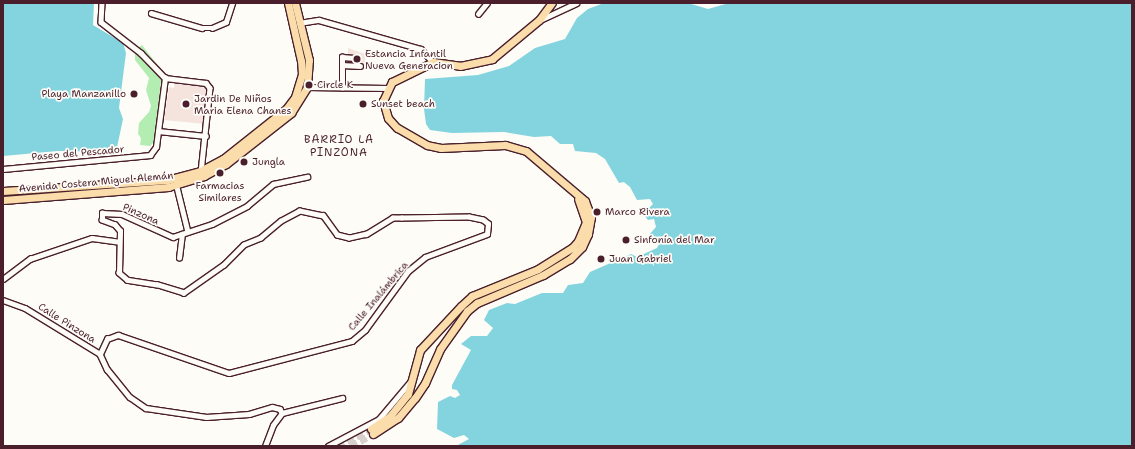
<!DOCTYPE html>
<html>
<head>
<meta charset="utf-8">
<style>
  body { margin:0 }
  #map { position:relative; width:1135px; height:449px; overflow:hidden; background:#fdfcf7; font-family:"Shantell Sans",sans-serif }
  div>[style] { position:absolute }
  .built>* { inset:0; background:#f5e3dd }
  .green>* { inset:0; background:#b4edb1 }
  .water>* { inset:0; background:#84d4df }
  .primary-tunnel>* { height:7px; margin-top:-3.5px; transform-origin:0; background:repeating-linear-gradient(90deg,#d9d0ce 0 7px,transparent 0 10.5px) }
  .roads { filter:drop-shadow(1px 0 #4a1f2b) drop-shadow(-1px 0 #4a1f2b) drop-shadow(0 1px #4a1f2b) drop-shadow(0 -1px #4a1f2b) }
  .minor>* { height:4.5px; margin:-2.25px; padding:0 2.25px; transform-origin:2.25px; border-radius:2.25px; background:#fdfcf7 }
  .primary>* { height:7px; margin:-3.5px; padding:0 3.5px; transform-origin:3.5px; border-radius:3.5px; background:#faddab }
  .dots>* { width:11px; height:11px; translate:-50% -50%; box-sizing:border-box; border:2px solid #fdfcf7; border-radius:50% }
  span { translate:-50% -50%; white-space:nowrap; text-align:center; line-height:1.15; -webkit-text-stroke:3.5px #fdfcf7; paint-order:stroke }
  .poi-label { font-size:10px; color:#4a1f2b }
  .left { translate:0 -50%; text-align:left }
  .right { translate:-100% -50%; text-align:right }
  .street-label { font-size:10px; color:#4a1f2b }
  .neighbourhood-label { font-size:11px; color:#4a1f2b; letter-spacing:1px }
  .frame { position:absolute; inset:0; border:4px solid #4a1f2b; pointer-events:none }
</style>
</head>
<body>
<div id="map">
  <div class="built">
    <i style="clip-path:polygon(348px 48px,365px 54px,365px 66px,348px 65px)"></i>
    <i style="clip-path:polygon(175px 81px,205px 84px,207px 87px,205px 124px,164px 120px,169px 87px,174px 88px)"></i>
  </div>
  <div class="green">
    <i style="clip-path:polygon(142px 45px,159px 67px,161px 81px,155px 141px,150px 146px,140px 145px,141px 138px,138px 134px,139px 123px,149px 112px,151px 106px,146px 90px,149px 78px,135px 60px,135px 50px)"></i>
  </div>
  <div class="water">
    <i style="clip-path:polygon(3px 3px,94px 3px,93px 25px,123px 43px,126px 53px,119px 108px,123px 119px,116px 152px,58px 151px,3px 156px)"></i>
    <i style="clip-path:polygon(604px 3px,688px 3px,708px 9px,729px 3px,1132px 3px,1132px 446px,456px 446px,469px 439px,464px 435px,454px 438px,437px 429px,438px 402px,450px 396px,455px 398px,460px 395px,457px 390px,452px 389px,452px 385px,471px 350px,461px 344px,471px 336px,487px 336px,493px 328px,484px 320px,489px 310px,507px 303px,515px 304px,542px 293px,563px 293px,568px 285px,583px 283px,590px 272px,631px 254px,637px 257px,657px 248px,659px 244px,649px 235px,656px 227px,654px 219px,648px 220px,645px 216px,645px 212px,653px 204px,650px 199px,637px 200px,630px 187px,624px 182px,619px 183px,605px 159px,596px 153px,575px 151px,573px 144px,560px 144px,551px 136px,534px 137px,504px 132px,452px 133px,430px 130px,426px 124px,424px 109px,425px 79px,478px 75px,509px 66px,535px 48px,565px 39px,577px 18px,588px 9px)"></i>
  </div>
  <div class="primary-tunnel">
    <i style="left:338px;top:446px;width:37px;rotate:-27deg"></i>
    <i style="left:351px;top:446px;width:25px;rotate:-29deg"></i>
  </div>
  <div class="roads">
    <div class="minor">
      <i style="left:102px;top:3px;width:19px;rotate:93deg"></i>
      <i style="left:101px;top:22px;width:51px;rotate:37.8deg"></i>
      <i style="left:141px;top:53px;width:35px;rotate:46deg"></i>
      <i style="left:151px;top:13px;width:53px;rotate:16.4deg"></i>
      <i style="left:202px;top:28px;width:10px"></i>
      <i style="left:212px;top:28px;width:15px;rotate:-23deg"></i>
      <i style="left:226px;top:22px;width:20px;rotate:-72deg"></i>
      <i style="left:478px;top:14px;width:14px;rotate:-51deg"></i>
      <i style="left:540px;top:20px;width:40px;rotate:-25deg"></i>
      <i style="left:299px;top:23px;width:20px;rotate:-9deg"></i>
      <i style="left:319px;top:20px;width:106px;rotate:15.9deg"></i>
      <i style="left:421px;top:49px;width:18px;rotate:47deg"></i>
      <i style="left:342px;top:65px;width:18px;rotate:3deg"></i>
      <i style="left:165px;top:78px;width:41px;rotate:7deg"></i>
      <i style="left:206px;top:83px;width:6px;rotate:51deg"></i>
      <i style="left:210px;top:88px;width:84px;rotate:96.1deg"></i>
      <i style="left:307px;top:87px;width:81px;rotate:0.7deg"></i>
      <i style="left:342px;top:88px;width:31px;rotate:-90deg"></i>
      <i style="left:342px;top:57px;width:12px;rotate:5deg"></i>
      <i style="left:158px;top:131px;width:48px;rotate:5.9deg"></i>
      <i style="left:3px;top:169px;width:148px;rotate:-5.4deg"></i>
      <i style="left:150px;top:155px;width:10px;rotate:-53deg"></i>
      <i style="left:156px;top:147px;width:70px;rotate:-82.6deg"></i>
      <i style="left:176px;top:183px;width:50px;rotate:76.2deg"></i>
      <i style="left:179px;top:258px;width:24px;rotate:-83deg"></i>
      <i style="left:3px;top:279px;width:34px;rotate:-37deg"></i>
      <i style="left:30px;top:259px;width:65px;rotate:-18.7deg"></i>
      <i style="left:92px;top:238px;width:27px;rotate:8deg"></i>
      <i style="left:3px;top:300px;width:23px;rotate:20deg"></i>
      <i style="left:25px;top:308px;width:88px;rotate:31.5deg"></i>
      <i style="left:100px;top:354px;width:17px;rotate:65deg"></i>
      <i style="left:107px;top:369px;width:36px;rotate:51deg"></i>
      <i style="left:130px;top:397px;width:19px;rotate:35deg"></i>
      <i style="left:146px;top:408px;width:61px;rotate:8.5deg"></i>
      <i style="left:206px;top:417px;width:43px;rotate:-4deg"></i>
      <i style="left:249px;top:414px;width:24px;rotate:-17deg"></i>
      <i style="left:272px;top:407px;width:8px;rotate:14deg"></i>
      <i style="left:280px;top:409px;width:4px;rotate:63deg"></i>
      <i style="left:100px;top:354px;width:17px;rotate:-65deg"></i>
      <i style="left:107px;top:339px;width:12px;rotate:-20deg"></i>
      <i style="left:118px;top:335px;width:117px;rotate:18.9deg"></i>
      <i style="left:229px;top:373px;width:127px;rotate:-14.6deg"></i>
      <i style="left:352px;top:341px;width:17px;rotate:-40deg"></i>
      <i style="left:365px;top:330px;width:73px;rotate:-53.9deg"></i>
      <i style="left:408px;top:271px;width:22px;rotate:-39deg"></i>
      <i style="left:425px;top:257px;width:66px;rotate:-20.4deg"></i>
      <i style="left:487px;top:234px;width:10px;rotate:-84deg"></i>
      <i style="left:488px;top:224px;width:6px;rotate:-141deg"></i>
      <i style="left:483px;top:220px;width:14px;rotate:-168deg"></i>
      <i style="left:469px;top:217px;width:67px;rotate:179.1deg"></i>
      <i style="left:402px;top:218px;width:9px;rotate:180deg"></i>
      <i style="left:393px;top:218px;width:31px;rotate:148deg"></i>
      <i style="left:367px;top:234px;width:18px;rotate:167deg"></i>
      <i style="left:349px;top:238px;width:12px;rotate:-166deg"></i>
      <i style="left:337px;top:235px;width:24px;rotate:-126deg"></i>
      <i style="left:323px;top:216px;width:24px;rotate:-168deg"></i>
      <i style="left:300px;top:211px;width:21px;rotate:152deg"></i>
      <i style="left:281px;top:221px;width:26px;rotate:140deg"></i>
      <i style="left:261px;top:238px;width:18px;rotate:158deg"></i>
      <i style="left:244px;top:245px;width:28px;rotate:135deg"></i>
      <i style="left:224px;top:265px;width:49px;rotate:145deg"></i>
      <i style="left:184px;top:293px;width:28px;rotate:-163deg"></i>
      <i style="left:157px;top:285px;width:30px;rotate:-171deg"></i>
      <i style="left:127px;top:280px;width:11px;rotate:-139deg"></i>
      <i style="left:119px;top:273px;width:42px;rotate:-88.6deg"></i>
      <i style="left:120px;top:231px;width:8px;rotate:-130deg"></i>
      <i style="left:115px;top:225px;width:14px;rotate:-159deg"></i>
      <i style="left:102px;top:220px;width:7px;rotate:-90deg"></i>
      <i style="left:102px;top:213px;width:20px;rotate:3deg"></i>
      <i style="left:122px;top:214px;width:56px;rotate:24.3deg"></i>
      <i style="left:173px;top:237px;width:41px;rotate:-18.4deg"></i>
      <i style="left:212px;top:224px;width:39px;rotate:-27deg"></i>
      <i style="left:247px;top:206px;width:34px;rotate:-40deg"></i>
      <i style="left:273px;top:184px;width:35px;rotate:-12deg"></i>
      <i style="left:265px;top:446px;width:22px;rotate:-69deg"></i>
      <i style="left:273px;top:425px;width:15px;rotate:-53deg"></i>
      <i style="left:282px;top:413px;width:62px;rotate:-14deg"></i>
      <i style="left:328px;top:446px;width:58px;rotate:-27.9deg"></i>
      <i style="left:379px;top:419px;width:48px;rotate:-50deg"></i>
    </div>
    <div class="primary">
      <i style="left:3px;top:191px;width:164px;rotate:-3.8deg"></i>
      <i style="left:167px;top:180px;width:34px;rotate:-15deg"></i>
      <i style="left:200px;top:171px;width:26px;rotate:-28deg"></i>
      <i style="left:223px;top:159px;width:80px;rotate:-38.4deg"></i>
      <i style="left:286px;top:109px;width:15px;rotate:-53deg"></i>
      <i style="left:295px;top:97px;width:24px;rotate:-73deg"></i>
      <i style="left:302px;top:74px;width:13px;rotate:-94deg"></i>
      <i style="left:301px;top:61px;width:59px;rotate:-102.6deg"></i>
      <i style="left:3px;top:200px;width:166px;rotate:-4.5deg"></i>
      <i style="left:168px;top:187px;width:38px;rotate:-17deg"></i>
      <i style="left:204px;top:176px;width:25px;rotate:-29deg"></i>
      <i style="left:226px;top:164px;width:83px;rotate:-38.1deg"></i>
      <i style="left:291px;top:113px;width:31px;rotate:-58deg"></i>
      <i style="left:307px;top:87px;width:27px;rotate:-86deg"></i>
      <i style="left:309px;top:60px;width:59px;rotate:-103.8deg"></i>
      <i style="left:371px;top:429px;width:23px;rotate:-34deg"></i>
      <i style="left:390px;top:416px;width:28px;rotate:-51deg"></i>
      <i style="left:408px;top:394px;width:46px;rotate:-74.7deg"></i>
      <i style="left:420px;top:350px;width:60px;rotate:-47deg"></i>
      <i style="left:461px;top:306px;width:15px;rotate:-42deg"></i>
      <i style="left:472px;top:296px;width:71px;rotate:-22.2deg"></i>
      <i style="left:538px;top:269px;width:40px;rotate:-32deg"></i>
      <i style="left:572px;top:248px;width:9px;rotate:-49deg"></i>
      <i style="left:578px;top:241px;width:21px;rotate:-67deg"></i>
      <i style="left:586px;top:222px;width:24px;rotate:-109deg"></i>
      <i style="left:373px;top:434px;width:30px;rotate:-33deg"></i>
      <i style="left:398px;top:418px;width:26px;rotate:-50deg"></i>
      <i style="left:415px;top:398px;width:18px;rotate:-56deg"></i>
      <i style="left:425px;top:383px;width:37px;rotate:-66deg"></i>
      <i style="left:440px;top:349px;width:47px;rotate:-54.6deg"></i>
      <i style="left:467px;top:311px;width:13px;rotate:-39deg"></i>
      <i style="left:477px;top:303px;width:72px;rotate:-23deg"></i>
      <i style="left:543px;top:275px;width:31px;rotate:-31deg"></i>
      <i style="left:570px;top:259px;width:17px;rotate:-45deg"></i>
      <i style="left:582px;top:247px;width:14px;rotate:-65deg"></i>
      <i style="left:588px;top:234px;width:17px;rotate:-80deg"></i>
      <i style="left:591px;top:217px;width:17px;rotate:-111deg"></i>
      <i style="left:585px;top:201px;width:77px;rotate:-139.7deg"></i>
      <i style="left:526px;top:151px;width:22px;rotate:-164deg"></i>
      <i style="left:505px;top:145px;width:64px;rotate:177.3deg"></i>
      <i style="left:441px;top:148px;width:14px;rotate:-168deg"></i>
      <i style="left:427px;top:145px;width:34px;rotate:-150deg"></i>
      <i style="left:397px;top:128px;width:13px;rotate:-132deg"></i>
      <i style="left:388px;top:118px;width:18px;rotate:-106deg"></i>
      <i style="left:383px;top:101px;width:21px;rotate:-65deg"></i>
      <i style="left:392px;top:82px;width:46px;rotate:-26deg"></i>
      <i style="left:433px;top:62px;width:27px;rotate:8deg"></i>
      <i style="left:460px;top:66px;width:33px;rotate:-12deg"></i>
      <i style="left:492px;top:59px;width:61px;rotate:-39.7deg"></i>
      <i style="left:539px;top:20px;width:21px;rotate:-53deg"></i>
    </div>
  </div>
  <div class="dots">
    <i style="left:357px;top:59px;background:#4a1f2b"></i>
    <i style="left:309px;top:85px;background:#4a1f2b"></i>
    <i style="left:134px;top:94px;background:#4a1f2b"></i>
    <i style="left:186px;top:104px;background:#4a1f2b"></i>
    <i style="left:363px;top:104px;background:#4a1f2b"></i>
    <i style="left:244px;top:162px;background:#4a1f2b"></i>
    <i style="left:220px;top:173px;background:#4a1f2b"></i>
    <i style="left:597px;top:212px;background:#4a1f2b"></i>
    <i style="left:626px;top:240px;background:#4a1f2b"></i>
    <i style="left:601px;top:259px;background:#4a1f2b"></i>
  </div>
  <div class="poi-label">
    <span class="left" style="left:365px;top:59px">Estancia Infantil<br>Nueva Generacion</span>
    <span class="left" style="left:317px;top:85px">Circle K</span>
    <span class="right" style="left:126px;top:94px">Playa Manzanillo</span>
    <span class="left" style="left:194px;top:104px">Jardin De Niños<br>Maria Elena Chanes</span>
    <span class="left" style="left:371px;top:104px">Sunset beach</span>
    <span class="left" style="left:252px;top:162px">Jungla</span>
    <span style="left:220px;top:191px">Farmacias<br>Similares</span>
    <span class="left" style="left:605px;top:212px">Marco Rivera</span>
    <span class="left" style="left:634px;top:240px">Sinfonía del Mar</span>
    <span class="left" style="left:609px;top:259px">Juan Gabriel</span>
  </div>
  <div class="street-label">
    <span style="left:78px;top:153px;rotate:-5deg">Paseo del Pescador</span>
    <span style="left:96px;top:182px;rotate:-5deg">Avenida Costera Miguel Alemán</span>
    <span style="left:141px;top:214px;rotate:24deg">Pinzona</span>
    <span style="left:378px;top:296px;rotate:-50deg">Calle Inalámbrica</span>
    <span style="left:67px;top:323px;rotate:32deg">Calle Pinzona</span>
  </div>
  <div class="neighbourhood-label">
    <span style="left:339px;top:147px">BARRIO LA<br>PINZONA</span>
  </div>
  <div class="frame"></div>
</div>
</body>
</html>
